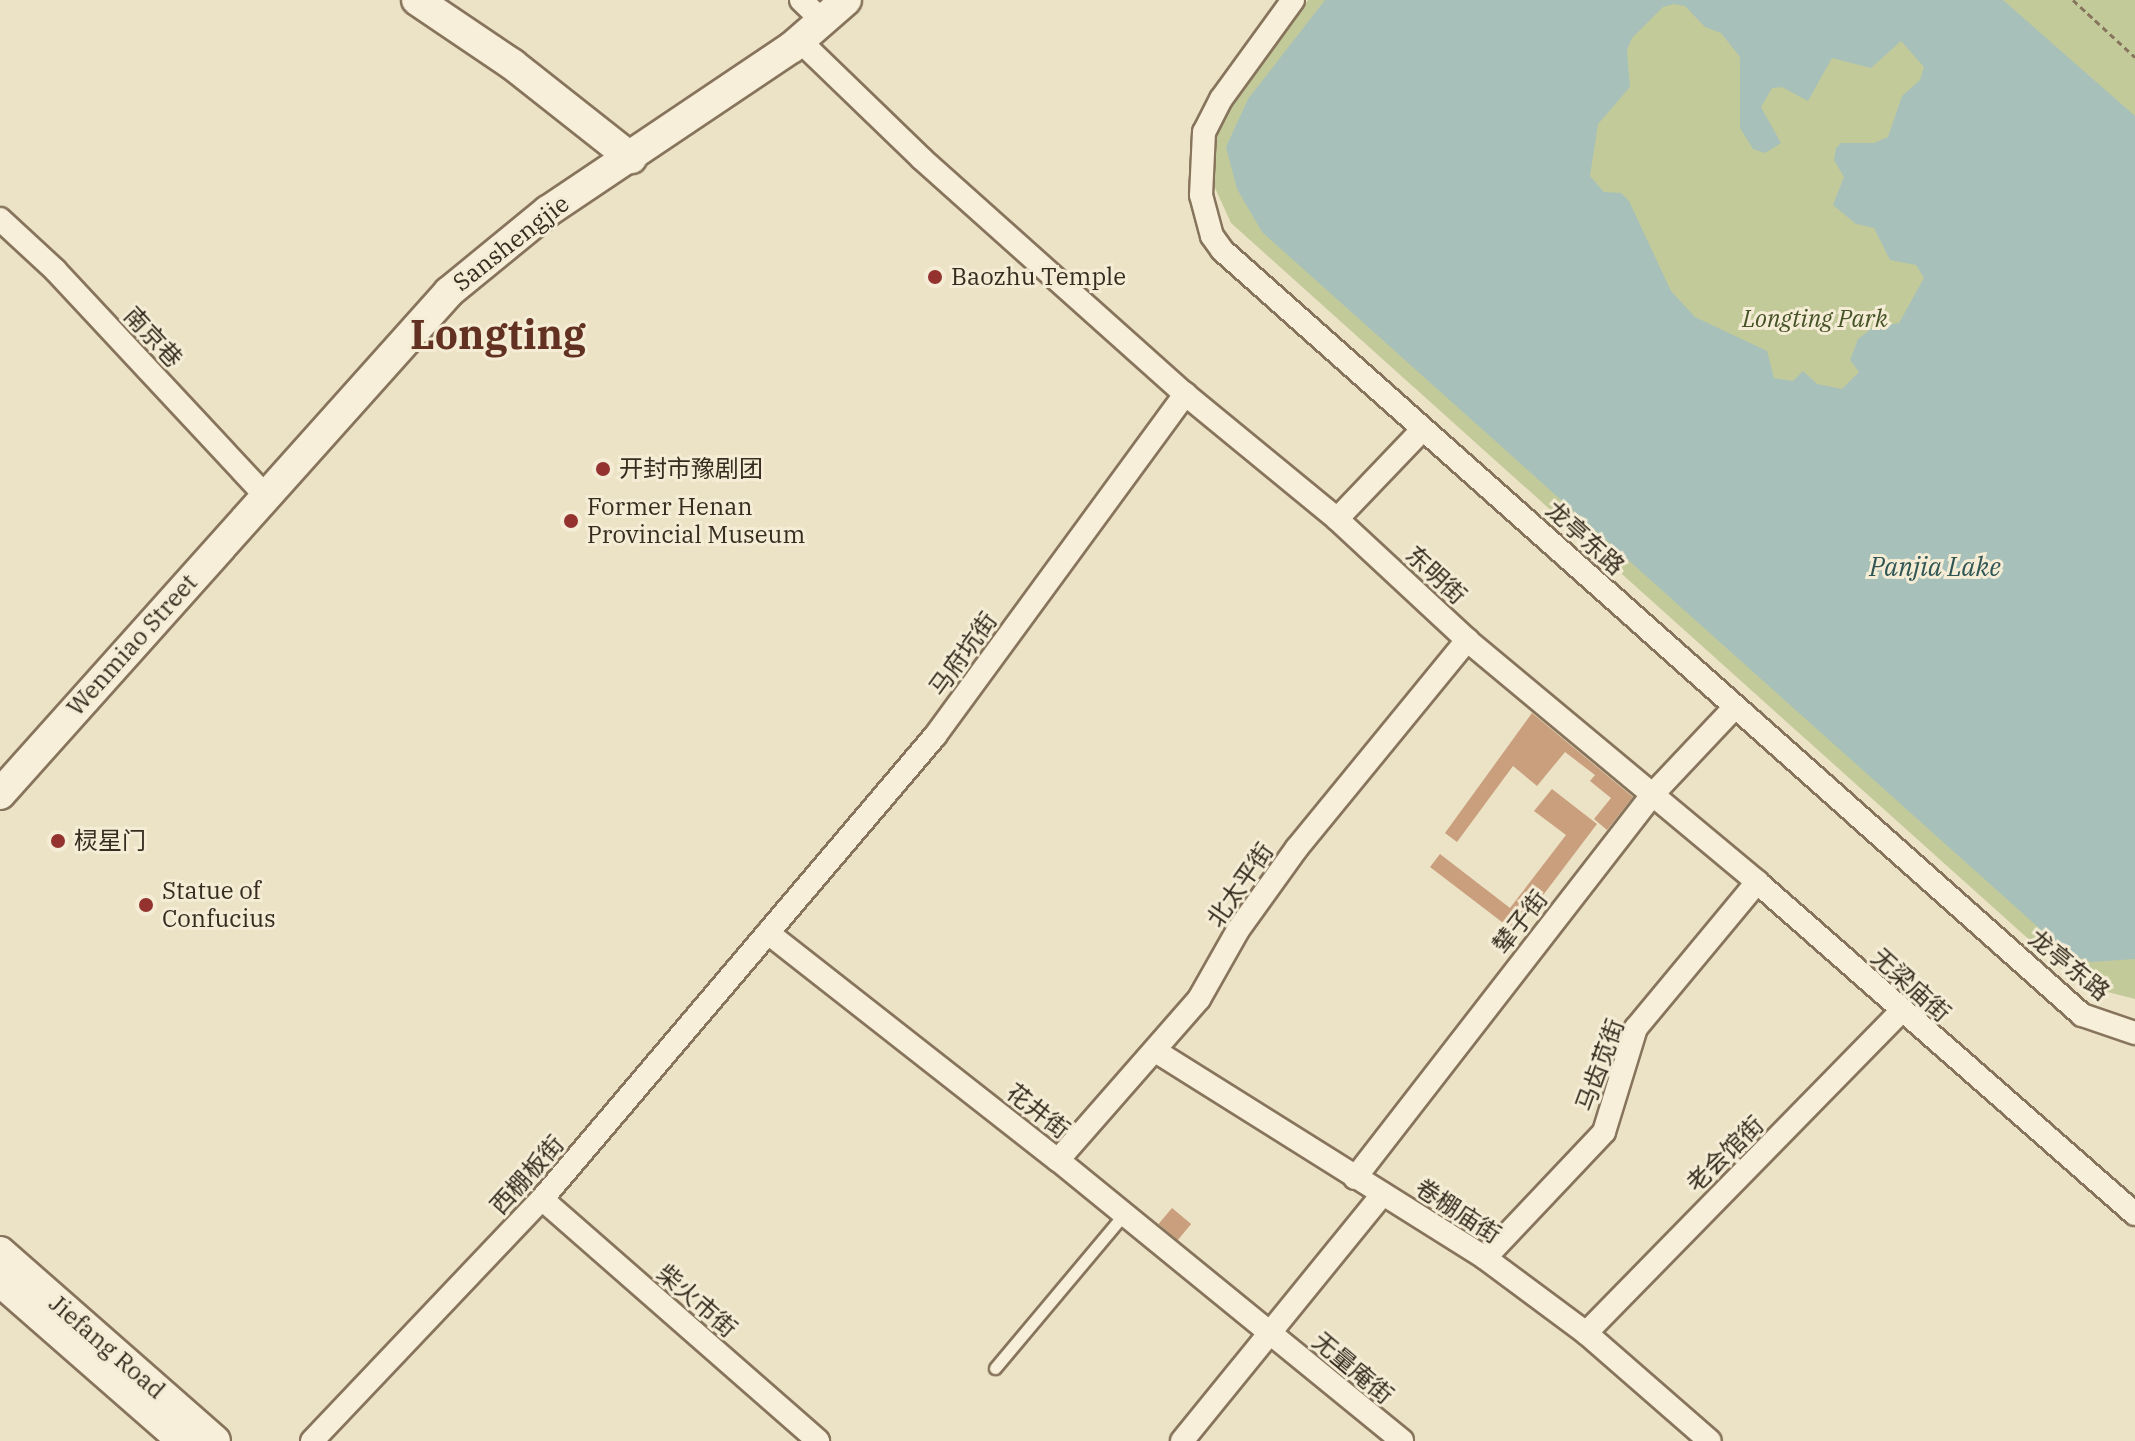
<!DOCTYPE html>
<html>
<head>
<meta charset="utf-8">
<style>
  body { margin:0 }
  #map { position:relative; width:2135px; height:1441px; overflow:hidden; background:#ece2c6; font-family:"IBM Plex Serif","Noto Sans SC",serif }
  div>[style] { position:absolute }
  .green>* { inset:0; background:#c3ca9a }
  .water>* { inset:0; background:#a7c0b9 }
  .building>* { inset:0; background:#c99f7d; transform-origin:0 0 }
  .path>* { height:3px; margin-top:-1.5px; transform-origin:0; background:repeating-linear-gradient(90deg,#87745c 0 6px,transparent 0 10px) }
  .roads { filter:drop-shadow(2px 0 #87745c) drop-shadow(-2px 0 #87745c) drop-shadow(0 2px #87745c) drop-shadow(0 -2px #87745c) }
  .lane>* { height:11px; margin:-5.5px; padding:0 5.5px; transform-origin:5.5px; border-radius:5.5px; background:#f7efd9 }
  .street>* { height:22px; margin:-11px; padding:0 11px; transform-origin:11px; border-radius:11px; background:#f7efd9 }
  .secondary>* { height:30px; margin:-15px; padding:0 15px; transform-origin:15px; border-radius:15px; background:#f7efd9 }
  .dots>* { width:22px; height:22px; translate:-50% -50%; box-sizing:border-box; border:4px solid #f4ecd5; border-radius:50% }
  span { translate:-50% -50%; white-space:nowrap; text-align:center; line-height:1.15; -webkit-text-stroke:6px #f4ecd5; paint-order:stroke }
  .street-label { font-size:24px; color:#372c1f }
  .poi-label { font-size:24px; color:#372c1f }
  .left { translate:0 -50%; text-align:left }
  .park-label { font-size:24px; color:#465327; font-style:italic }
  .water-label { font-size:26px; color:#2f5655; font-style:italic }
  .town-label { font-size:40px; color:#623121; font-weight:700 }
</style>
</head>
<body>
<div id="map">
  <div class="green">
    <i style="clip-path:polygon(1308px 0,2135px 0,2135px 999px,2096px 989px,2064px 971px,1231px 223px,1210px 177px,1208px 144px,1217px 122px)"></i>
  </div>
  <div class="water">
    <i style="clip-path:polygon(evenodd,1325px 0,2003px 0,2135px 116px,2135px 959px,2091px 962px,2067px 953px,1262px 232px,1237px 189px,1226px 147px,1248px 99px,1325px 0,1674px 4px,1685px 6px,1705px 27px,1721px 33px,1740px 57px,1740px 128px,1753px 149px,1765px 153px,1781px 143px,1761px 107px,1772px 88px,1782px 87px,1808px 101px,1832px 58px,1871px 68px,1901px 41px,1924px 67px,1920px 80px,1902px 96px,1888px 137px,1874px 143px,1841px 143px,1836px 148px,1834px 160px,1844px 177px,1833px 205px,1856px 224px,1874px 228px,1890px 260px,1916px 265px,1924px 278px,1899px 323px,1872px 328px,1858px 339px,1850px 360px,1859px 372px,1842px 389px,1817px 384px,1803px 371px,1793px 381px,1774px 378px,1767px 351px,1695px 317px,1671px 291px,1629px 201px,1621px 193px,1604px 192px,1590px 176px,1598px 124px,1630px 87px,1627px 50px,1632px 38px,1663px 7px,1674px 4px)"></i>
  </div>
  <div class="building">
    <i style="clip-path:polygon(1532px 713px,1633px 797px,1607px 830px,1594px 819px,1611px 798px,1590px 781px,1595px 775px,1565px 752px,1537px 786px,1513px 766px,1457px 842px,1445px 833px)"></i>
    <i style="clip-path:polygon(1552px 789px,1597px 824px,1515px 932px,1430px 867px,1440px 854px,1510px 908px,1566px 835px,1534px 811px)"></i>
    <i style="left:1172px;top:1208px;width:25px;height:21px;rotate:40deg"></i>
  </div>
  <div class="path">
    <i style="left:2073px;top:0;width:84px;rotate:42.6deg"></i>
  </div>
  <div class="roads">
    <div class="lane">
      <i style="left:995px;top:1368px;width:201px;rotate:-50deg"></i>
    </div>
    <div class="street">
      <i style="left:801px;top:0;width:32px;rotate:44deg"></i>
      <i style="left:1293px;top:0;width:122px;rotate:126deg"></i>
      <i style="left:1221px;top:99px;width:37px;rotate:117deg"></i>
      <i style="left:1204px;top:132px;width:63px;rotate:92.7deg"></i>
      <i style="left:1201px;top:195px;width:42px;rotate:75deg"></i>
      <i style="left:1212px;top:236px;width:17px;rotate:54deg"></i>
      <i style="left:1222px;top:250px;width:1151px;rotate:41.65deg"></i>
      <i style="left:2082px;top:1015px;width:56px;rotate:18.8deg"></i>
      <i style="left:800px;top:41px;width:170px;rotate:44deg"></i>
      <i style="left:922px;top:159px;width:353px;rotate:41.8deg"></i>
      <i style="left:1185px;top:394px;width:197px;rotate:39.4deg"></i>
      <i style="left:1337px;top:519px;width:178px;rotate:42.9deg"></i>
      <i style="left:1467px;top:640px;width:378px;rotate:39.8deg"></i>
      <i style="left:1757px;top:882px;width:503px;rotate:41.29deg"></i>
      <i style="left:0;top:219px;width:75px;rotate:42.8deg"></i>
      <i style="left:55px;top:270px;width:308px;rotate:47deg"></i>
      <i style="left:1337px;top:519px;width:124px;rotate:-46.3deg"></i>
      <i style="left:768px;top:933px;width:368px;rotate:38.1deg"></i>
      <i style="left:1058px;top:1160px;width:444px;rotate:39.2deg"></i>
      <i style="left:1157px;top:1052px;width:387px;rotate:32.1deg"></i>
      <i style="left:1485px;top:1258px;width:126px;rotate:36.6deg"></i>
      <i style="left:1586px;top:1333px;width:164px;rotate:41.1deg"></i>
      <i style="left:1058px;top:1160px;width:214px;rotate:-48.8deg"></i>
      <i style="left:1199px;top:999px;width:79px;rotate:-60.5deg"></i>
      <i style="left:1238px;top:930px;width:101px;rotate:-54.3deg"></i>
      <i style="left:1297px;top:848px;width:269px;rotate:-50.7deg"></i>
      <i style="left:1355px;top:1178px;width:485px;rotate:-52.2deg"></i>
      <i style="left:1652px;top:795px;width:121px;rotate:-46.7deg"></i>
      <i style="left:542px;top:1199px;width:367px;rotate:41.2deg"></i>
      <i style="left:1485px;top:1258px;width:173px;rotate:-46.6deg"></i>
      <i style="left:1604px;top:1132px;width:109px;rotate:-72.9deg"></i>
      <i style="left:1636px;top:1028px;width:190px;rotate:-50.3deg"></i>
      <i style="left:1586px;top:1333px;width:450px;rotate:-45.6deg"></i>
      <i style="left:312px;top:1441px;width:334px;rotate:-46.5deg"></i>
      <i style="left:542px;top:1199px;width:607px;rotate:-49.68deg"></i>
      <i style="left:935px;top:736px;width:424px;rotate:-53.8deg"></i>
      <i style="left:1182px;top:1441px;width:318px;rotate:-50.9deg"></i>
    </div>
    <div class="secondary">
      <i style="left:417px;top:0;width:115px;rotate:34deg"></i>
      <i style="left:512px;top:64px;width:152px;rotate:38.3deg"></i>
      <i style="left:0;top:794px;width:674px;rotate:-48.19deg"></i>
      <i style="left:449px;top:292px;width:128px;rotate:-39.3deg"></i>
      <i style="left:548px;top:211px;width:293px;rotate:-33.9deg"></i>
      <i style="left:791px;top:48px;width:73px;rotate:-41.1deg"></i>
      <i style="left:0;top:1252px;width:286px;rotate:41.3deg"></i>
      <i style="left:0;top:1281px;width:243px;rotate:41.2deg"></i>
    </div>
  </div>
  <div class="dots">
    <i style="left:935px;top:277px;background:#93322f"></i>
    <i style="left:603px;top:469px;background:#93322f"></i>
    <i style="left:571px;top:521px;background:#93322f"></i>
    <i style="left:58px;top:841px;background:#93322f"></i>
    <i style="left:146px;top:905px;background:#93322f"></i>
  </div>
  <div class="street-label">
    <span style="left:511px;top:243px;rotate:-38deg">Sanshengjie</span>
    <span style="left:153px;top:337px;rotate:47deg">南京巷</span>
    <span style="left:1585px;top:538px;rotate:42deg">龙亭东路</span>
    <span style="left:1436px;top:575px;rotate:43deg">东明街</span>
    <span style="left:132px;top:645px;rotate:-48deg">Wenmiao Street</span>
    <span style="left:963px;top:654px;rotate:-54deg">马府坑街</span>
    <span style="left:1240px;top:885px;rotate:-55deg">北太平街</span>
    <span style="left:1520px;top:922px;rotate:-52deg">辇子街</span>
    <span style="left:2069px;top:965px;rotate:39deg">龙亭东路</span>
    <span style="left:1911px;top:985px;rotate:42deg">无梁庙街</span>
    <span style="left:1600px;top:1065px;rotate:-70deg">马齿苋街</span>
    <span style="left:1038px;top:1111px;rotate:38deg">花井街</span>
    <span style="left:1725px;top:1154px;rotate:-44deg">老会馆街</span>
    <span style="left:527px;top:1175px;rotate:-48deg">西棚板街</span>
    <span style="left:1458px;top:1211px;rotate:33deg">卷棚庙街</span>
    <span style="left:697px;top:1301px;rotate:41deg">柴火市街</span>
    <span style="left:107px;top:1347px;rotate:41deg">Jiefang Road</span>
    <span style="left:1353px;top:1368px;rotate:40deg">无量庵街</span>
  </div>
  <div class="poi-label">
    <span class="left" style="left:951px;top:277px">Baozhu Temple</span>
    <span class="left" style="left:619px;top:469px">开封市豫剧团</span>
    <span class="left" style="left:587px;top:521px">Former Henan<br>Provincial Museum</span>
    <span class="left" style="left:74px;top:841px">棂星门</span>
    <span class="left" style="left:162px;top:905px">Statue of<br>Confucius</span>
  </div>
  <div class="park-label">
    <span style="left:1815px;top:319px">Longting Park</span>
  </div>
  <div class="water-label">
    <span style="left:1935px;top:567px">Panjia Lake</span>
  </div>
  <div class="town-label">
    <span style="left:498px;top:334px">Longting</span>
  </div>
</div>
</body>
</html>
